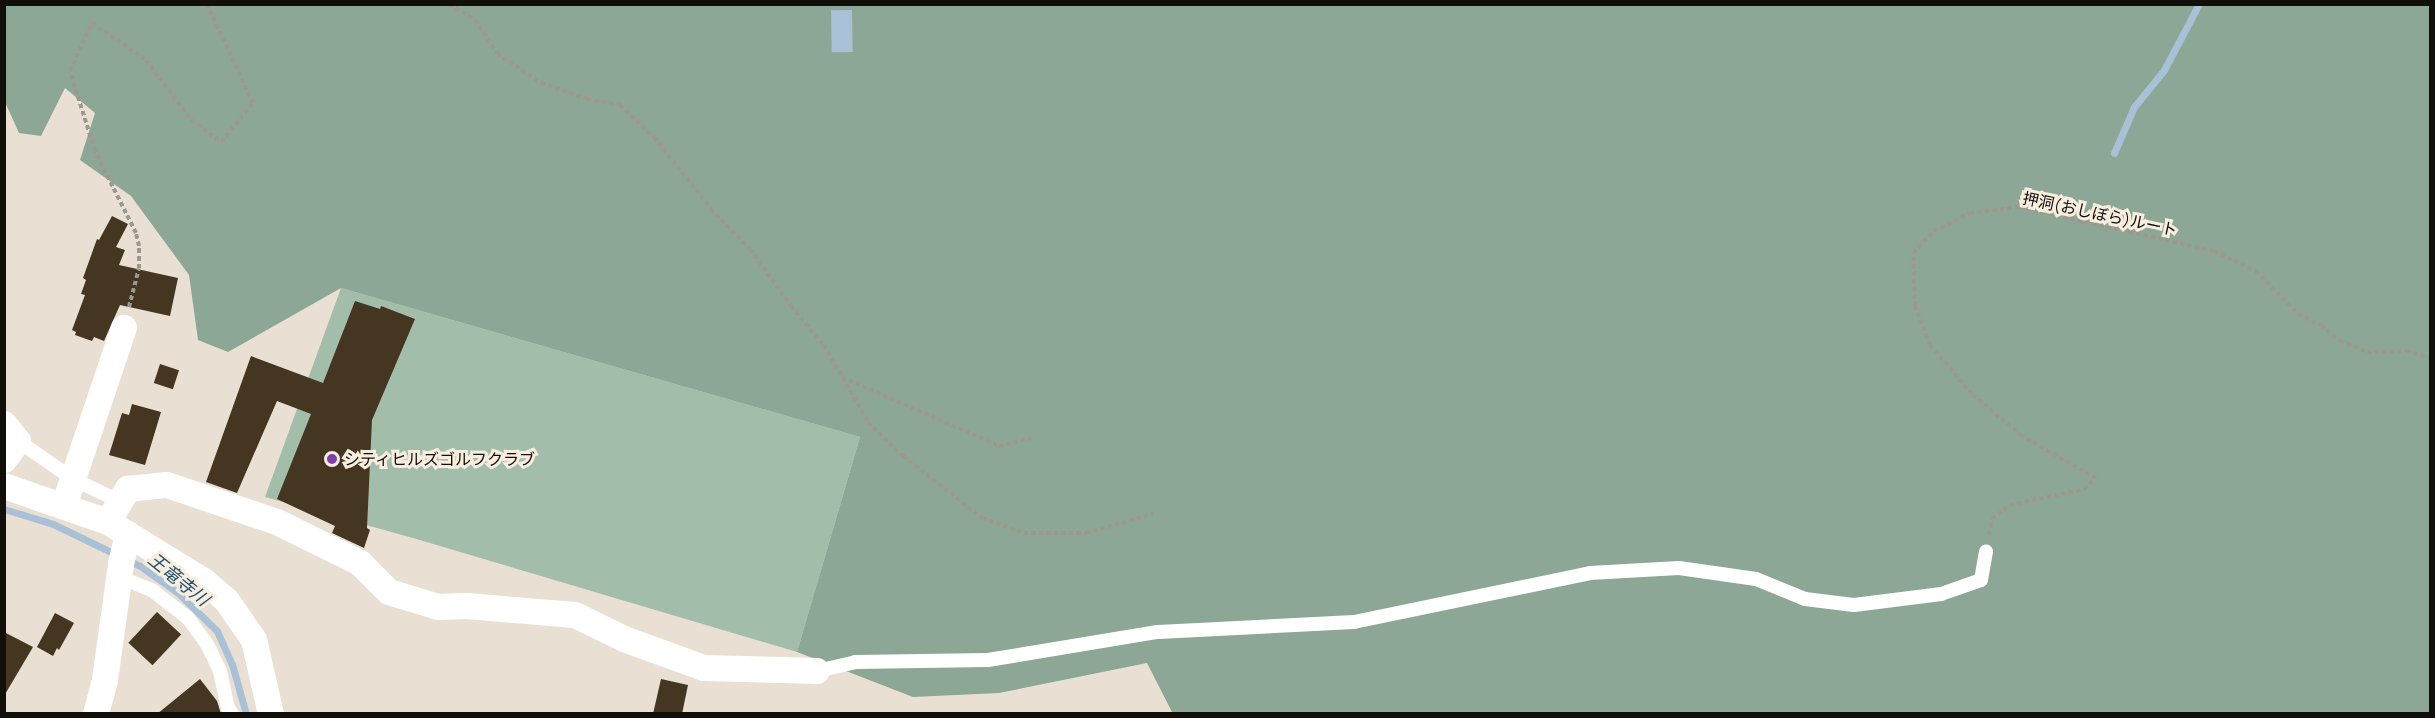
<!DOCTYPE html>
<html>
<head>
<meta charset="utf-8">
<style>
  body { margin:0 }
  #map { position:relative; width:2435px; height:718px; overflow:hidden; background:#e9e0d3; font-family:Manrope,"Noto Sans JP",sans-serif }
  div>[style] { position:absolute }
  .green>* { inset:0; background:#a3bdab }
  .forest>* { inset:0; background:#8ca795 }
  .water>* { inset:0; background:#a8c1d6; transform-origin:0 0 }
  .stream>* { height:7px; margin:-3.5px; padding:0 3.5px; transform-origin:3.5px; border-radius:3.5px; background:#a8c1d6 }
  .building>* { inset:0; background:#453621; transform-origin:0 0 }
  .path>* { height:4px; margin-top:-2px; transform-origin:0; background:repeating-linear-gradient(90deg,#9e978d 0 4.5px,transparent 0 7.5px) }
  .service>* { height:14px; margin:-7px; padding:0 7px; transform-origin:7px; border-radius:7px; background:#fff }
  .minor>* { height:26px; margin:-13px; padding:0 13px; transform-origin:13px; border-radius:13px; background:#fff }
  .dots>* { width:16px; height:16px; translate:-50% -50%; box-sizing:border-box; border:3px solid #f7eee0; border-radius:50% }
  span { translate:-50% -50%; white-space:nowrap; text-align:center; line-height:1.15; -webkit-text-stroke:6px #f7eee0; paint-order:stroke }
  .street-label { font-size:16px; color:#120f0b }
  .poi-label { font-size:16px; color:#120f0b }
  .left { translate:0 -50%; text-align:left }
  .water-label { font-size:18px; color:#25506f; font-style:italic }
  .frame { position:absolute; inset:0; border:6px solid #120f0b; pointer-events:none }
</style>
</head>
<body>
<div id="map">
  <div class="green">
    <i style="clip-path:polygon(341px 288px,860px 437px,797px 652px,413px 538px,265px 497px)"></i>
  </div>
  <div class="forest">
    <i style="clip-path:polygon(4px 5px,2430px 5px,2430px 713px,1173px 714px,1147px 663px,999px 693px,913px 697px,797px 652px,860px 437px,341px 288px,228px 352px,198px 340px,189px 275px,131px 196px,80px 160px,95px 113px,65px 88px,41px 136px,19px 133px,5px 102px)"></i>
  </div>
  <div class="water">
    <i style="left:852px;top:10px;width:42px;height:21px;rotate:89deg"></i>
  </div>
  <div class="stream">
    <i style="left:2114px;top:153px;width:50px;rotate:-66.5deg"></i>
    <i style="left:2134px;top:107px;width:48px;rotate:-51deg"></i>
    <i style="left:2164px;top:70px;width:75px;rotate:-62.1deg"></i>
    <i style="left:4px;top:509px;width:51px;rotate:17deg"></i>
    <i style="left:53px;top:524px;width:97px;rotate:25.8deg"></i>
    <i style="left:140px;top:566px;width:45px;rotate:35.1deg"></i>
    <i style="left:177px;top:592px;width:56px;rotate:44.3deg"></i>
    <i style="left:217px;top:631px;width:36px;rotate:66deg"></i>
    <i style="left:232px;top:664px;width:52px;rotate:74.4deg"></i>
  </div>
  <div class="building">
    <i style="clip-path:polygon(112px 216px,128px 224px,116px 247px,125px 250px,119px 265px,178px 278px,170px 316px,120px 305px,104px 341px,94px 337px,92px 341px,75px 335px,76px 332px,72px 330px,85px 295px,81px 294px,86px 280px,83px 278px,97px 239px,99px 240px)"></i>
    <i style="clip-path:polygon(355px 301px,380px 309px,381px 306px,415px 319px,372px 420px,367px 528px,370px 530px,364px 548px,332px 533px,335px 526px,277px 499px,311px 414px,277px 401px,237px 493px,206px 482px,251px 356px,323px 383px)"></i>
    <i style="left:160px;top:364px;width:20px;height:20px;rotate:18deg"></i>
    <i style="clip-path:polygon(132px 404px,161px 412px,145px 465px,109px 455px,122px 413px,129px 415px)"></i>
    <i style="left:157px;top:612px;width:33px;height:42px;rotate:43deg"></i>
    <i style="clip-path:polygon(55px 613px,74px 623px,59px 650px,57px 648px,53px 656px,37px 647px)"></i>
    <i style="clip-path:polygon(4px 632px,33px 647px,4px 696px)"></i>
    <i style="clip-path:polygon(200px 679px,217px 701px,221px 714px,157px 714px)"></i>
    <i style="clip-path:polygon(661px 679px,688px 685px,682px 714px,653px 714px)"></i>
  </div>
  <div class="path">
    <i style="left:449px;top:4px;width:31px;rotate:32deg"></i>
    <i style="left:475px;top:20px;width:40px;rotate:56deg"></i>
    <i style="left:497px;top:53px;width:53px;rotate:34.3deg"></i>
    <i style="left:541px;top:83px;width:49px;rotate:19.2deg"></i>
    <i style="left:587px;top:99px;width:34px;rotate:10deg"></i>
    <i style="left:620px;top:105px;width:47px;rotate:43.3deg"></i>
    <i style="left:654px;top:137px;width:92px;rotate:51.6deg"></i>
    <i style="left:711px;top:209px;width:56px;rotate:45.7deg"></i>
    <i style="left:750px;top:249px;width:70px;rotate:54.3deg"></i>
    <i style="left:791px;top:306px;width:51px;rotate:49.8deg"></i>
    <i style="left:824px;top:345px;width:89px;rotate:60.3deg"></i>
    <i style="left:868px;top:422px;width:49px;rotate:44.2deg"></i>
    <i style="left:903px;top:456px;width:100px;rotate:38.1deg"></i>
    <i style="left:982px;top:518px;width:45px;rotate:19.7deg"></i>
    <i style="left:1024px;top:533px;width:62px"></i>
    <i style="left:1086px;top:533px;width:70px;rotate:-15.8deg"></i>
    <i style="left:711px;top:4px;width:1px;rotate:90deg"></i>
    <i style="left:129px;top:307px;width:40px;rotate:-75.6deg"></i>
    <i style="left:139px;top:268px;width:22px;rotate:-90deg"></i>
    <i style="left:139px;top:246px;width:13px;rotate:-103deg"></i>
    <i style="left:136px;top:233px;width:92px;rotate:-116.6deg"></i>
    <i style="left:95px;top:151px;width:84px;rotate:-107.4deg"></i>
    <i style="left:70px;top:71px;width:53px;rotate:-65.4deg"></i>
    <i style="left:92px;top:23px;width:65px;rotate:34.4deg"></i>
    <i style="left:146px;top:60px;width:75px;rotate:53.1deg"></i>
    <i style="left:191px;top:120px;width:37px;rotate:36deg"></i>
    <i style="left:221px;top:142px;width:50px;rotate:-50.6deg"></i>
    <i style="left:253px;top:103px;width:109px;rotate:-114.9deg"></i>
    <i style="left:842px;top:377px;width:171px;rotate:23.7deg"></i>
    <i style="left:999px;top:446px;width:33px;rotate:-14deg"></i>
    <i style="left:1989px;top:535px;width:16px;rotate:-79deg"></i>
    <i style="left:1992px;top:519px;width:23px;rotate:-38deg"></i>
    <i style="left:2010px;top:505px;width:76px;rotate:-12.2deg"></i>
    <i style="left:2084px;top:489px;width:16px;rotate:-43deg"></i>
    <i style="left:2096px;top:478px;width:85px;rotate:-150.4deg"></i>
    <i style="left:2022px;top:436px;width:65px;rotate:-140deg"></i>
    <i style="left:1972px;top:394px;width:65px;rotate:-130.6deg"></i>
    <i style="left:1930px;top:345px;width:42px;rotate:-111deg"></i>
    <i style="left:1915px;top:306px;width:53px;rotate:-92.2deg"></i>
    <i style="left:1913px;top:253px;width:30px;rotate:-46deg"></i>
    <i style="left:1934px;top:231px;width:40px;rotate:-26.6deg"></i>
    <i style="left:1970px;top:213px;width:49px;rotate:-7deg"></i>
    <i style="left:2019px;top:207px;width:200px;rotate:12.7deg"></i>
    <i style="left:2214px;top:251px;width:47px;rotate:25.5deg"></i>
    <i style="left:2256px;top:271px;width:60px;rotate:45.7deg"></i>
    <i style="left:2298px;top:314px;width:25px;rotate:26deg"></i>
    <i style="left:2321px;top:325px;width:25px;rotate:40deg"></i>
    <i style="left:2340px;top:341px;width:29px;rotate:22deg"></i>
    <i style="left:2367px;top:352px;width:39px;rotate:-1deg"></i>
    <i style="left:2406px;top:351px;width:25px;rotate:16deg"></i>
  </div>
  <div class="service">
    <i style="left:18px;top:441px;width:67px;rotate:34.6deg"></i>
    <i style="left:73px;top:479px;width:53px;rotate:25.6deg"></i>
    <i style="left:119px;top:577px;width:37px;rotate:22deg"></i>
    <i style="left:153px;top:591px;width:44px;rotate:37.6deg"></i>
    <i style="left:188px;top:618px;width:32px;rotate:54deg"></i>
    <i style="left:207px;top:644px;width:30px;rotate:64deg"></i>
    <i style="left:220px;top:671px;width:38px;rotate:78deg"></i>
    <i style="left:228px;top:708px;width:7px;rotate:56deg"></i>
    <i style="left:817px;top:671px;width:39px;rotate:-13deg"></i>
    <i style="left:855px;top:662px;width:133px;rotate:-0.9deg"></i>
    <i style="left:988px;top:660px;width:172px;rotate:-9.4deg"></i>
    <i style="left:1158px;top:632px;width:196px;rotate:-2.9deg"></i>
    <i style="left:1354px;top:622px;width:241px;rotate:-11.7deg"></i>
    <i style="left:1590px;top:573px;width:89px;rotate:-3.2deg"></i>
    <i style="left:1679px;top:568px;width:78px;rotate:8.1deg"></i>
    <i style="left:1756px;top:579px;width:53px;rotate:22.2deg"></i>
    <i style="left:1805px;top:599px;width:49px;rotate:7deg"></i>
    <i style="left:1854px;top:605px;width:88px;rotate:-7.2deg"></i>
    <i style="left:1941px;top:594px;width:42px;rotate:-19.3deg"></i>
    <i style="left:1981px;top:580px;width:29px;rotate:-80deg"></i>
  </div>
  <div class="minor">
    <i style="left:4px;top:424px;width:22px;rotate:51deg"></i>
    <i style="left:18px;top:441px;width:24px;rotate:126deg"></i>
    <i style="left:4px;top:486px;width:110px;rotate:19.1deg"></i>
    <i style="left:108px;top:522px;width:113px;rotate:31.6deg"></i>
    <i style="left:204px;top:581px;width:30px;rotate:41deg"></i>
    <i style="left:227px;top:601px;width:47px;rotate:55.3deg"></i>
    <i style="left:254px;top:640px;width:76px;rotate:77.1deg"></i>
    <i style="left:64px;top:506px;width:188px;rotate:-71.4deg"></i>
    <i style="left:108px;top:522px;width:39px;rotate:-59deg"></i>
    <i style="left:128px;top:489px;width:39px;rotate:-6deg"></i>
    <i style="left:167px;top:485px;width:116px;rotate:18.6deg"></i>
    <i style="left:277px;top:522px;width:93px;rotate:26.3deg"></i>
    <i style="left:360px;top:563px;width:41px;rotate:45deg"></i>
    <i style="left:389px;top:592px;width:51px;rotate:17deg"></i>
    <i style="left:438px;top:607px;width:29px;rotate:-2deg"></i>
    <i style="left:467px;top:606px;width:108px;rotate:4.8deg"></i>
    <i style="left:575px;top:615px;width:55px;rotate:26.1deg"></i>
    <i style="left:624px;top:639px;width:85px;rotate:19.9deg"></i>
    <i style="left:704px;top:668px;width:113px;rotate:1.5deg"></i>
    <i style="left:96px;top:714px;width:35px;rotate:-75deg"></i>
    <i style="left:105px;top:680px;width:117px;rotate:-82.1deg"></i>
    <i style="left:121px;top:564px;width:31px;rotate:-77deg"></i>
  </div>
  <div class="dots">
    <i style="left:332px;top:459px;background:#7f3db1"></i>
  </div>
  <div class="street-label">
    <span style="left:2100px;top:214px;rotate:12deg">押洞(おしぼら)ルート</span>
  </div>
  <div class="poi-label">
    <span class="left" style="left:344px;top:459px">シティヒルズゴルフクラブ</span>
  </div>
  <div class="water-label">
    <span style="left:179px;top:579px;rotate:39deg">王竜寺川</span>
  </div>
  <div class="frame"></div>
</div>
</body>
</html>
